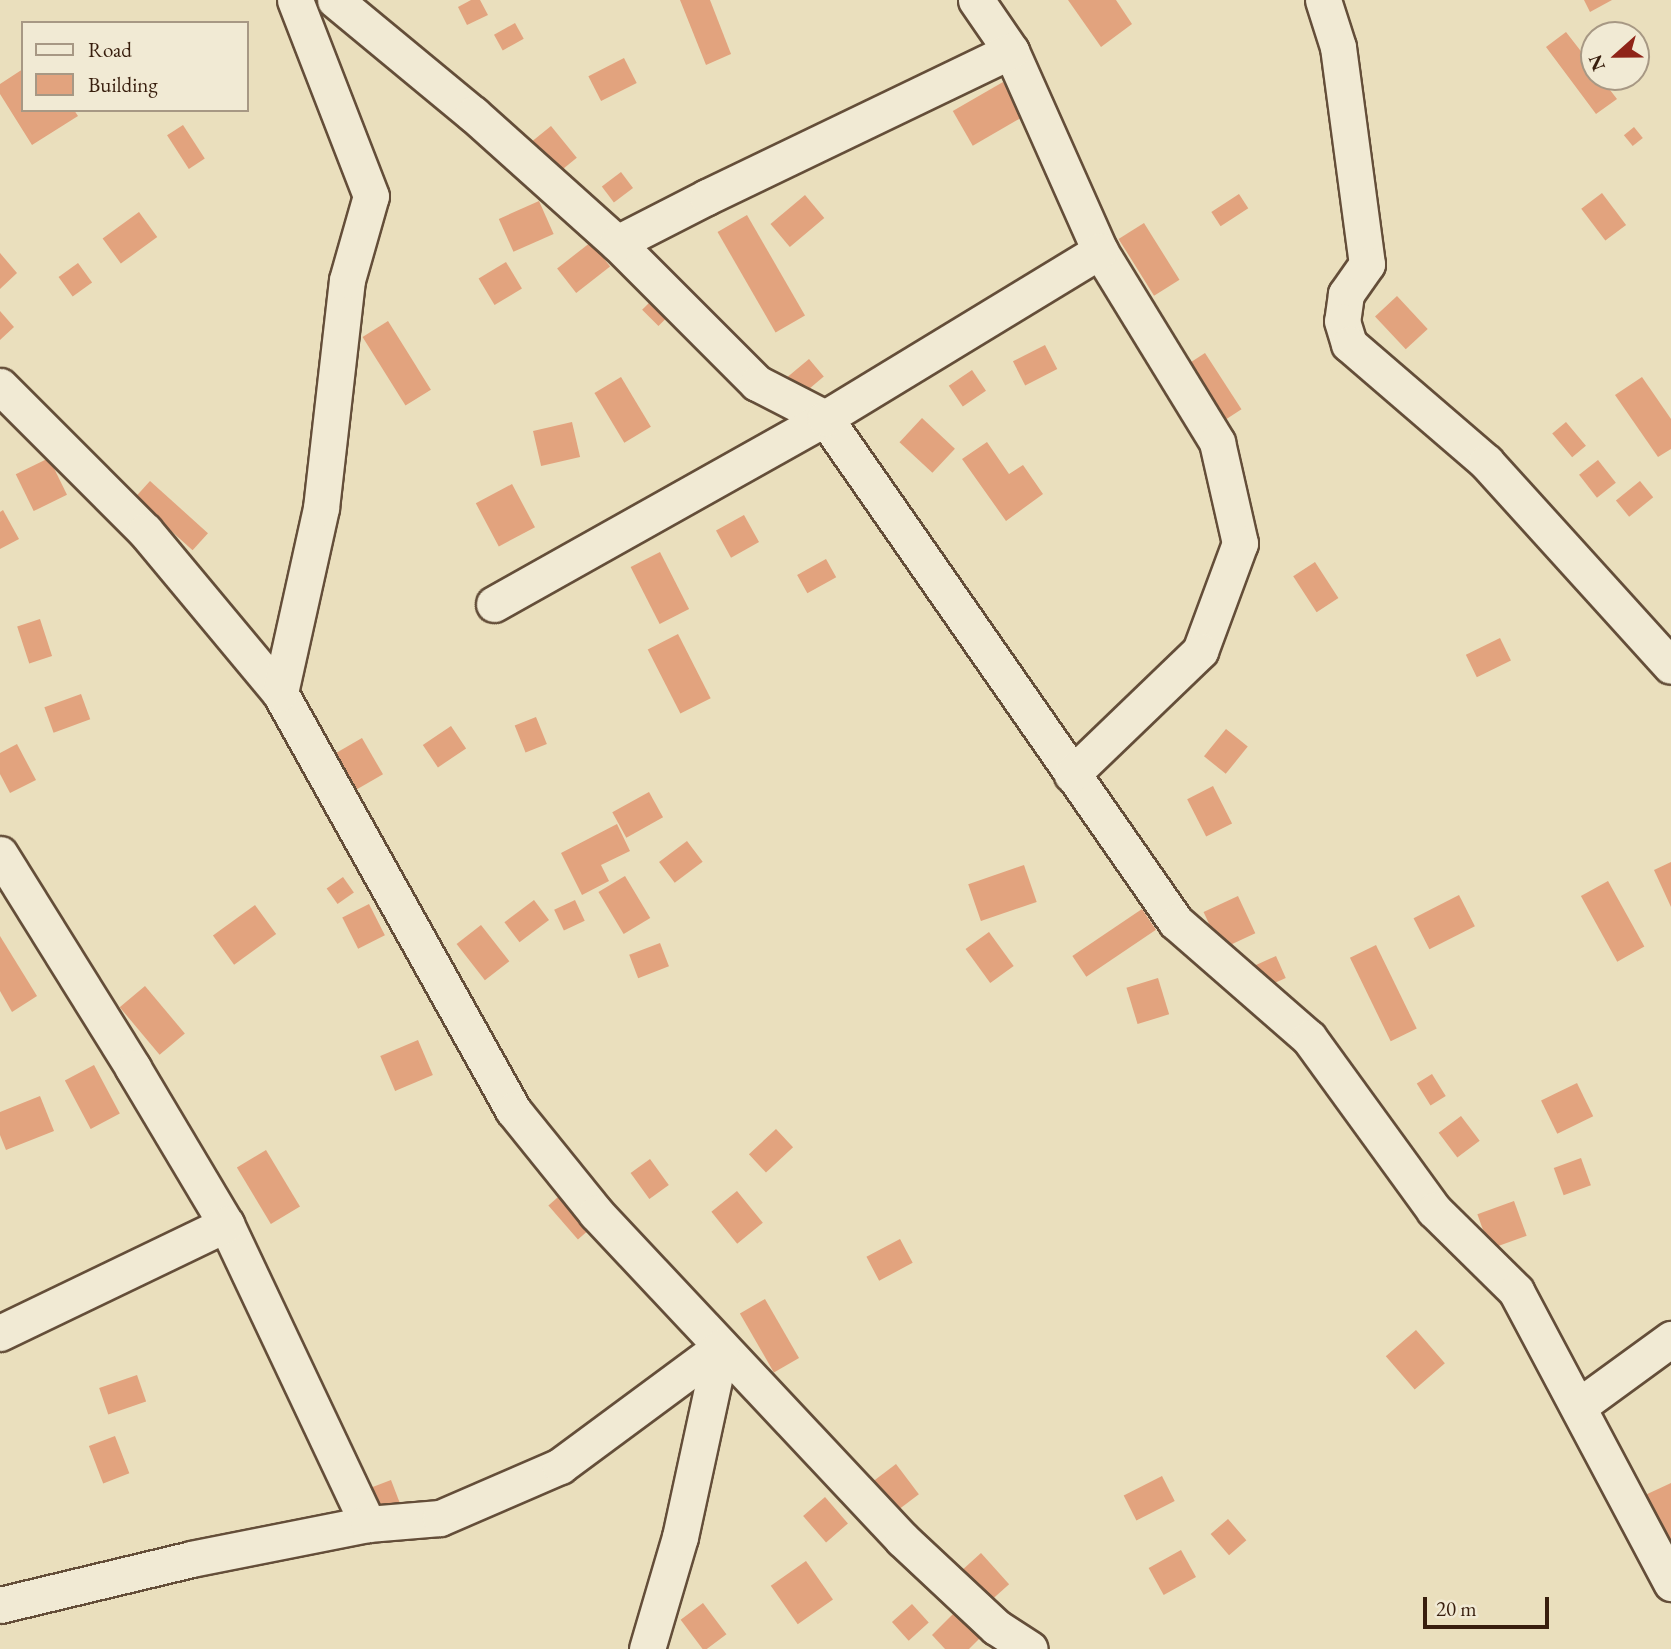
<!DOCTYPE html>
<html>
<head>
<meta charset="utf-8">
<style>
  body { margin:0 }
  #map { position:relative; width:1671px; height:1649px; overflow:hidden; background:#eadfbd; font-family:"EB Garamond",serif }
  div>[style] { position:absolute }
  .building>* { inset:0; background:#e2a37e; transform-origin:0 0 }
  .roads { filter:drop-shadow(2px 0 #644e39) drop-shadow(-2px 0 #644e39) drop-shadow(0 2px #644e39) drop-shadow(0 -2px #644e39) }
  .street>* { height:35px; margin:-17.5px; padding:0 17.5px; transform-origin:17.5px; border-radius:17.5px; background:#f1ead4 }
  span { translate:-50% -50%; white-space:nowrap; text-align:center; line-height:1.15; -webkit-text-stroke:6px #f1ead4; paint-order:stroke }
  .legend { position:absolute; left:21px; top:21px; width:228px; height:91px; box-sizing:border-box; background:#f1ead4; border:2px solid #a79884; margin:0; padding:9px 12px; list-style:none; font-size:21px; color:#381e0d }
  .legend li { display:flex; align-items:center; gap:14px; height:35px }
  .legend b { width:35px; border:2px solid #a79884 }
  .north { position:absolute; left:1580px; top:21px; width:70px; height:70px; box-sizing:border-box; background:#f1ead4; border:2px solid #a79884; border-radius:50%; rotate:249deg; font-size:19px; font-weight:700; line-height:28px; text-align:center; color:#381e0d }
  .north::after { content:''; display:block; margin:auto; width:24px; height:32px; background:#8f2418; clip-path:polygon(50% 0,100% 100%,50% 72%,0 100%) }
  .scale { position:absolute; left:1423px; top:1597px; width:126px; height:32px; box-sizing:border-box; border:4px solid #381e0d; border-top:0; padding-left:9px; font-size:21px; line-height:24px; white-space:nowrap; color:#381e0d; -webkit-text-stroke:5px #f1ead4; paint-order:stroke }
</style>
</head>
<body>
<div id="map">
  <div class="building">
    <i style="clip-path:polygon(471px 0,480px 0,488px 15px,467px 25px,458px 7px)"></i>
    <i style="clip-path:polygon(680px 0,710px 0,731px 54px,706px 65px)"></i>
    <i style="clip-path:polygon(1068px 0,1116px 0,1132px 24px,1101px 47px)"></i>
    <i style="clip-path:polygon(1584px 0,1612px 0,1590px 12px)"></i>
    <i style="left:515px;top:23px;width:18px;height:24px;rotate:61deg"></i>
    <i style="clip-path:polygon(1566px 32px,1594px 68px,1594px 77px,1600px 77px,1617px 99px,1596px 114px,1546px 47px)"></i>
    <i style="left:624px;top:58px;width:28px;height:40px;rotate:63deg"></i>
    <i style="clip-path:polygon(23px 69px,23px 110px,74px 110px,78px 116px,32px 145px,0 94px,0 84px)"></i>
    <i style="left:1003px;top:82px;width:40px;height:58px;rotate:60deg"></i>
    <i style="left:183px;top:125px;width:40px;height:19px;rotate:57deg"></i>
    <i style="left:551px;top:126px;width:41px;height:27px;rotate:51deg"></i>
    <i style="left:1634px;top:127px;width:14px;height:13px;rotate:51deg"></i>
    <i style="left:621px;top:172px;width:20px;height:24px;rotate:53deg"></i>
    <i style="left:1602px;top:193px;width:40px;height:26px;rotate:53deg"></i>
    <i style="left:1239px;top:194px;width:17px;height:33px;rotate:57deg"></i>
    <i style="left:805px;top:195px;width:30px;height:45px;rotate:50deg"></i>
    <i style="left:539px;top:201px;width:36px;height:44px;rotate:66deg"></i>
    <i style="left:139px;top:212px;width:31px;height:45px;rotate:54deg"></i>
    <i style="left:747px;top:215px;width:116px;height:34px;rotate:60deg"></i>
    <i style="left:1144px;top:223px;width:67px;height:30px;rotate:58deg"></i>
    <i style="left:591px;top:242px;width:31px;height:43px;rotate:52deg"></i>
    <i style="clip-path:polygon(0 253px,17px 273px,0 289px)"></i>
    <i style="left:506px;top:262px;width:31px;height:32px;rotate:59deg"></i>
    <i style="left:78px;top:263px;width:24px;height:24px;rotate:54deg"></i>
    <i style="left:657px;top:295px;width:23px;height:21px;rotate:45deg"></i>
    <i style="left:1397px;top:296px;width:45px;height:30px;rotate:47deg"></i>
    <i style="clip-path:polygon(0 311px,14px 327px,0 340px)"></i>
    <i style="left:388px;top:321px;width:81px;height:30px;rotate:58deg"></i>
    <i style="left:1045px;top:345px;width:27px;height:36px;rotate:63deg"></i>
    <i style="left:1205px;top:353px;width:67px;height:33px;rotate:57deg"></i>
    <i style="left:809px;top:359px;width:23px;height:34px;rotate:50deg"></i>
    <i style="left:972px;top:370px;width:25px;height:28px;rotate:56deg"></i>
    <i style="left:621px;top:377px;width:58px;height:31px;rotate:59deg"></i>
    <i style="clip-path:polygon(1642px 377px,1671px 419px,1671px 449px,1658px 457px,1615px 395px)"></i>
    <i style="left:922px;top:418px;width:45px;height:33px;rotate:43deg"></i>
    <i style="left:572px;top:422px;width:36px;height:40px;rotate:77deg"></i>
    <i style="left:1566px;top:422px;width:31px;height:18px;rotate:50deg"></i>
    <i style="clip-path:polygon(987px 442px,1009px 474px,1023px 465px,1043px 494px,1006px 521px,962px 459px)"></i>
    <i style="left:49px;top:458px;width:41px;height:37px;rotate:64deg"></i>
    <i style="left:1598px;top:460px;width:29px;height:24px;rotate:52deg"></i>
    <i style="left:150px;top:481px;width:78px;height:23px;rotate:42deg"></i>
    <i style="left:1640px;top:481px;width:21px;height:31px;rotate:51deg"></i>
    <i style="left:512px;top:484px;width:49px;height:41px;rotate:62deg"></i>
    <i style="clip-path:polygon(3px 510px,19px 539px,0 549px,0 512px)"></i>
    <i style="left:744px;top:515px;width:31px;height:32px;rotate:61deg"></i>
    <i style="left:660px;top:552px;width:64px;height:33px;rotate:63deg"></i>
    <i style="left:826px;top:559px;width:21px;height:33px;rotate:61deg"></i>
    <i style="left:1315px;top:562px;width:43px;height:26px;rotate:57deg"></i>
    <i style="left:40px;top:619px;width:39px;height:24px;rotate:72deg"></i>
    <i style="left:678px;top:634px;width:72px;height:34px;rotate:63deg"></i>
    <i style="left:1500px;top:638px;width:25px;height:38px;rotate:64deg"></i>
    <i style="left:81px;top:694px;width:27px;height:39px;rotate:70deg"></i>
    <i style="left:536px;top:717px;width:29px;height:23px;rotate:68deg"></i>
    <i style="left:451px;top:726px;width:27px;height:34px;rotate:56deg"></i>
    <i style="left:1226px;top:729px;width:28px;height:35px;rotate:39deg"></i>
    <i style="left:362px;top:738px;width:42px;height:30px;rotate:60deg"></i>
    <i style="clip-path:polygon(17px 744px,36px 780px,10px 793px,0 774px,0 753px)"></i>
    <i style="left:1213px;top:786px;width:42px;height:29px;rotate:63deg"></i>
    <i style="left:649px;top:792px;width:29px;height:42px;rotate:61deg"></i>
    <i style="clip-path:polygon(617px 824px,630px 851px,601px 865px,609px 881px,582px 895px,561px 853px)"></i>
    <i style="left:687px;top:841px;width:26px;height:35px;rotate:53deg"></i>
    <i style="clip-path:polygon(1671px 862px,1671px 907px,1654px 870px)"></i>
    <i style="left:1024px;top:865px;width:39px;height:59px;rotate:71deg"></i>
    <i style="left:625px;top:876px;width:49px;height:31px;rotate:59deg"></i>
    <i style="left:343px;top:877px;width:19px;height:20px;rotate:55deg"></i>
    <i style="left:1608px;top:881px;width:75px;height:31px;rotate:61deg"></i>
    <i style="left:1459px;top:895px;width:35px;height:51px;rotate:63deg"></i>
    <i style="left:1238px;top:896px;width:41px;height:38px;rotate:65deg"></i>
    <i style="left:534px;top:900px;width:25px;height:37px;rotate:53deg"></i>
    <i style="left:575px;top:900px;width:23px;height:23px;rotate:65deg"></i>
    <i style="left:369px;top:904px;width:35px;height:30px;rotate:63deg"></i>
    <i style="left:255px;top:905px;width:36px;height:52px;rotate:54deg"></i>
    <i style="left:1142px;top:909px;width:25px;height:84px;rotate:56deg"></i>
    <i style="left:481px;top:925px;width:46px;height:31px;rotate:52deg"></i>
    <i style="left:989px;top:932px;width:42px;height:29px;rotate:54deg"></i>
    <i style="clip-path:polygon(0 936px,37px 996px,12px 1012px,0 991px)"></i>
    <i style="left:660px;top:943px;width:25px;height:33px;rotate:69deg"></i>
    <i style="left:1376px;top:945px;width:93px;height:29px;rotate:64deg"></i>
    <i style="left:1276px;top:956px;width:24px;height:28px;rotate:66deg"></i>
    <i style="left:1158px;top:978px;width:38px;height:33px;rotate:73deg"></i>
    <i style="left:145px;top:986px;width:62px;height:33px;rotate:50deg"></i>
    <i style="left:418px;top:1040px;width:38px;height:41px;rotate:67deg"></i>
    <i style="left:94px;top:1065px;width:55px;height:33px;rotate:62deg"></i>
    <i style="left:1432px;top:1074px;width:26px;height:18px;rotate:58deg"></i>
    <i style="left:1577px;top:1083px;width:37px;height:40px;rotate:64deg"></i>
    <i style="clip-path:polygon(40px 1096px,54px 1131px,6px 1150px,0 1135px,0 1112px)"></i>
    <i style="left:1461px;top:1116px;width:31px;height:28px;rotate:53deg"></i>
    <i style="left:776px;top:1129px;width:25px;height:37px;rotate:47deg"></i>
    <i style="left:266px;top:1150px;width:66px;height:34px;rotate:59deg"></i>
    <i style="left:1581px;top:1158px;width:29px;height:29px;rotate:70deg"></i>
    <i style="left:650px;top:1159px;width:32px;height:24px;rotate:54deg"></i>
    <i style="left:565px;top:1191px;width:45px;height:22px;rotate:49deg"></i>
    <i style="left:737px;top:1191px;width:41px;height:33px;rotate:51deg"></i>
    <i style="left:1514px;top:1201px;width:37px;height:39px;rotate:70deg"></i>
    <i style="left:900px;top:1239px;width:27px;height:38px;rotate:62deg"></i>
    <i style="left:765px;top:1299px;width:68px;height:29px;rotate:60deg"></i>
    <i style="left:1416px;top:1330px;width:44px;height:40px;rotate:49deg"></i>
    <i style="left:137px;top:1375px;width:28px;height:40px;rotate:71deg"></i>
    <i style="left:115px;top:1436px;width:40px;height:28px;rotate:69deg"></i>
    <i style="left:896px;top:1464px;width:38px;height:36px;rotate:53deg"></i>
    <i style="left:1162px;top:1476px;width:28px;height:43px;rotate:63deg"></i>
    <i style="left:391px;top:1480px;width:31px;height:33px;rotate:69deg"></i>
    <i style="clip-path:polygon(1671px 1483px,1671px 1554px,1643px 1496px)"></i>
    <i style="left:825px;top:1497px;width:35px;height:29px;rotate:49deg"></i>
    <i style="left:1228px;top:1519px;width:28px;height:23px;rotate:49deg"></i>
    <i style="left:1181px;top:1550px;width:31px;height:37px;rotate:61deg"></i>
    <i style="left:981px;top:1553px;width:42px;height:26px;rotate:48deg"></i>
    <i style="left:806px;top:1561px;width:47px;height:43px;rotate:55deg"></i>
    <i style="left:703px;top:1603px;width:39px;height:28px;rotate:53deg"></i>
    <i style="left:912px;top:1604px;width:25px;height:27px;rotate:48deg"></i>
    <i style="clip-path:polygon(958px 1609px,983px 1635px,969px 1649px,945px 1649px,932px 1635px)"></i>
  </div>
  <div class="roads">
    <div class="street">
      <i style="left:335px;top:0;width:179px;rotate:39.6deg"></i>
      <i style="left:473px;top:114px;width:193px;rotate:41.9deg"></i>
      <i style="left:617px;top:243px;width:198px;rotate:45deg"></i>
      <i style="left:757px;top:383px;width:76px;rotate:27.2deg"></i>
      <i style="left:825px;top:418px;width:614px;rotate:55.15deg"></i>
      <i style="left:1176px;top:922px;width:176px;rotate:41.1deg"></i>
      <i style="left:1309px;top:1038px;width:213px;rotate:54deg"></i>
      <i style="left:1434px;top:1210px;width:115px;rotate:44.6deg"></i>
      <i style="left:1516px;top:1291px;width:331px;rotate:62deg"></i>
      <i style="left:976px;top:0;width:62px;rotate:55.5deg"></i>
      <i style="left:1011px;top:51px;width:219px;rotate:66deg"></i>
      <i style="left:1100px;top:251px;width:224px;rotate:58.5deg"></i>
      <i style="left:1217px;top:442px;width:104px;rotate:77.2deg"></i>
      <i style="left:1240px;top:543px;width:115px;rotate:110.3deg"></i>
      <i style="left:1200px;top:651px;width:178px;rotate:136.1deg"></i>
      <i style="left:1323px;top:0;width:49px;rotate:72.3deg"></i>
      <i style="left:1338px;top:47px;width:219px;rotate:82.4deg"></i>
      <i style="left:1367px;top:264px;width:37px;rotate:125deg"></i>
      <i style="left:1346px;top:294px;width:27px;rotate:98deg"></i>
      <i style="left:1342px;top:321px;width:24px;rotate:73deg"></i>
      <i style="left:1349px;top:344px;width:181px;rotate:40.7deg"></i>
      <i style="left:1486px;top:462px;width:275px;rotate:47.8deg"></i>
      <i style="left:617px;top:243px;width:101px;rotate:-27.1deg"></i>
      <i style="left:707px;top:197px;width:337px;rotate:-25.7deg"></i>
      <i style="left:0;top:386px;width:205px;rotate:45deg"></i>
      <i style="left:145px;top:531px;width:211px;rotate:50.2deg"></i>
      <i style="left:280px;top:693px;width:478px;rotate:60.8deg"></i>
      <i style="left:513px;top:1110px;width:132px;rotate:51.1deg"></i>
      <i style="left:596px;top:1213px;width:447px;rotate:46.8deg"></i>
      <i style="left:902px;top:1539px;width:129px;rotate:43.1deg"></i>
      <i style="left:996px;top:1627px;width:40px;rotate:32.9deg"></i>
      <i style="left:494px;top:604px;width:380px;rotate:-29.3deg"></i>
      <i style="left:825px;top:418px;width:322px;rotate:-31.3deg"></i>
      <i style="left:280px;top:693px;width:189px;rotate:-77.5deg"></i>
      <i style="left:321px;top:508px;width:229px;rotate:-83.5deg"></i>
      <i style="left:347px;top:280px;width:87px;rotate:-74.1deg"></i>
      <i style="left:371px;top:196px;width:210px;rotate:-111.2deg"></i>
      <i style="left:0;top:854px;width:252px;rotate:58.1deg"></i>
      <i style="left:133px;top:1068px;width:182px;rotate:59.2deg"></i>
      <i style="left:226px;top:1224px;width:332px;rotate:64.7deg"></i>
      <i style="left:0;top:1333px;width:251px;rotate:-25.7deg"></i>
      <i style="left:1579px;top:1406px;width:114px;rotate:-36.1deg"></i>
      <i style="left:0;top:1605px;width:196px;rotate:-13.5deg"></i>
      <i style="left:191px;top:1559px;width:180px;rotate:-11.2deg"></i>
      <i style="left:368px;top:1524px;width:72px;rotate:-4.8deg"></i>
      <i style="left:440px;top:1518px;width:131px;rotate:-23.4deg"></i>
      <i style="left:560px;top:1466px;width:200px;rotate:-36.5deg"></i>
      <i style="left:647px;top:1649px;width:117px;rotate:-73.6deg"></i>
      <i style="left:680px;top:1537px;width:194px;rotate:-77.8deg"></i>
    </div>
  </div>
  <ul class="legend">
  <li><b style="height:9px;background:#f1ead4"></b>Road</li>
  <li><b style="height:19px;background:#e2a37e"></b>Building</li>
  </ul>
  <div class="north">N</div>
  <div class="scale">20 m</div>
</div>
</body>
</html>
